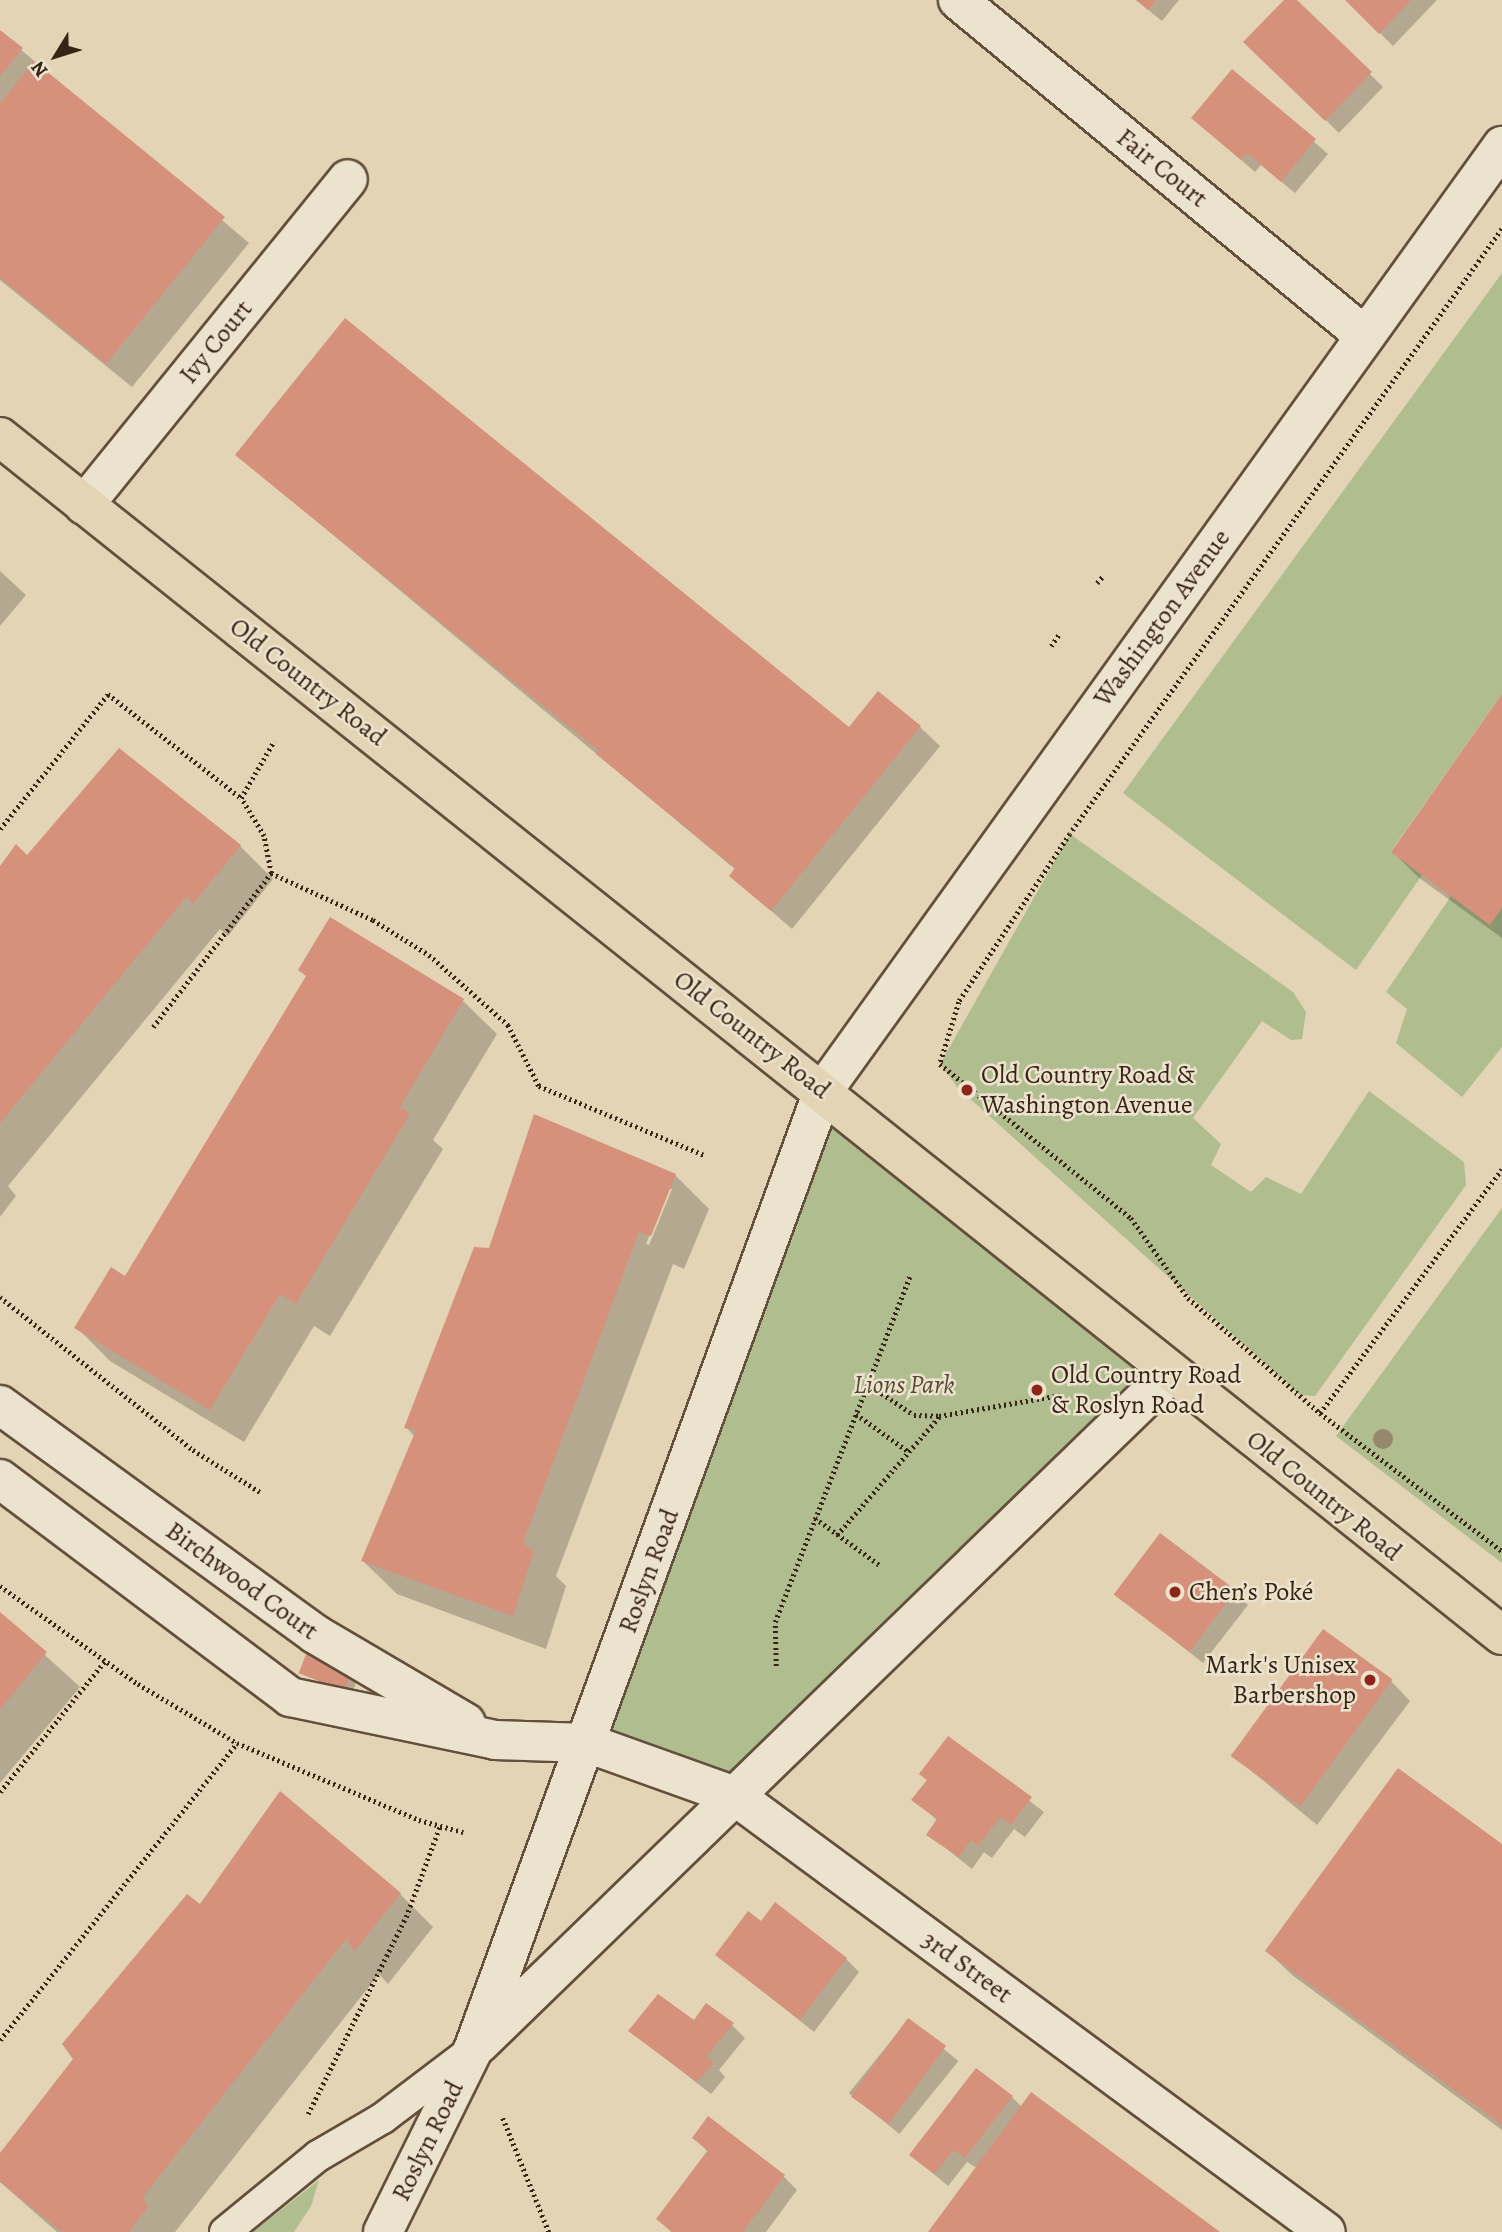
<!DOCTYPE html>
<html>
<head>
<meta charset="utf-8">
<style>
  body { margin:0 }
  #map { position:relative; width:1502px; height:2232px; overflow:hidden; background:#e2d4b4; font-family:Alegreya,serif }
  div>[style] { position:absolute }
  .green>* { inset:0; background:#b0bd8f }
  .shadow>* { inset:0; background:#0003; transform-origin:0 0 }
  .building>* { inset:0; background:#d5917c; transform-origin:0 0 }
  .path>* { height:4.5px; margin-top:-2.25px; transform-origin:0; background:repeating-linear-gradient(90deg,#392314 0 2px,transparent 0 5.5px) }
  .roads { filter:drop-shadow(2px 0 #634f3c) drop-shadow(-2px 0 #634f3c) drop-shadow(0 2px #634f3c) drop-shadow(0 -2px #634f3c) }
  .service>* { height:30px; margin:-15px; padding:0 15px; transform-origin:15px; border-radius:15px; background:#ece3ce }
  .minor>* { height:38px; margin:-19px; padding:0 19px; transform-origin:19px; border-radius:19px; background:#ece3ce }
  .secondary>* { height:38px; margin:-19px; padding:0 19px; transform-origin:19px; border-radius:19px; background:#ece3ce }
  .primary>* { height:38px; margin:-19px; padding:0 19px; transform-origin:19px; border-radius:19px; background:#e2d4b4 }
  .trees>* { width:20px; height:20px; margin:-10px; border-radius:50%; background:#96886d }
  .dots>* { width:19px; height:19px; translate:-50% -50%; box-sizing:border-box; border:4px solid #ece3ce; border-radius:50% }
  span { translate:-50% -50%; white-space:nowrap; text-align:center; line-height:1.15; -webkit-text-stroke:5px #ece3ce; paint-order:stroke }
  .street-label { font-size:26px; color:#392314 }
  .poi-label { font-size:26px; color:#392314 }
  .left { translate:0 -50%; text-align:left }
  .right { translate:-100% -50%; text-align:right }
  .park-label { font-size:26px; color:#574a33; font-style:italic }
  .north { position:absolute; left:21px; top:21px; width:70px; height:70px; -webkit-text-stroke:5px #ece3ce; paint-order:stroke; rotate:232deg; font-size:19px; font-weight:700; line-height:28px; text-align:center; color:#392314 }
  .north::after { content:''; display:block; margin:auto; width:24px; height:32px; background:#392314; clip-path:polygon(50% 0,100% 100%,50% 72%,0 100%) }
</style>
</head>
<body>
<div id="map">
  <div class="green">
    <i style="clip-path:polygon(1502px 273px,1502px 694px,1391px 851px,1422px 875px,1356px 970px,1123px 793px)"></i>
    <i style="clip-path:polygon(1070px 834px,1293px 992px,1306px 1012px,1302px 1039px,1291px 1040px,1262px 1021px,1193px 1118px,1221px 1144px,1211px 1165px,1251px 1192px,1266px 1177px,1301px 1194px,1369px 1091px,1464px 1162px,1466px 1185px,1315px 1396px,1300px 1395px,958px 1088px,940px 1064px)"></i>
    <i style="clip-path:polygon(1451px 896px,1502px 908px,1502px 1047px,1462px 1097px,1396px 1043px,1407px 1009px,1386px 992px)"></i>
    <i style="clip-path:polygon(823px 1091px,1171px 1373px,735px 1796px,587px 1743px)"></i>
    <i style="clip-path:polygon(1502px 1208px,1502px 1563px,1336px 1436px)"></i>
    <i style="clip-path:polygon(319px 2180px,311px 2206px,294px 2232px,253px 2232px)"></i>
  </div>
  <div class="shadow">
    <i style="clip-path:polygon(1136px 0,1179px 0,1162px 21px)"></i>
    <i style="clip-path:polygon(1286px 0,1295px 0,1383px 87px,1339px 133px,1246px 42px)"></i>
    <i style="clip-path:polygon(1347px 0,1437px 0,1393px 46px)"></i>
    <i style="clip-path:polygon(0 32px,249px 243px,132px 387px,0 280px)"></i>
    <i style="clip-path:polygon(1232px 71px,1328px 154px,1295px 193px,1261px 165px,1255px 172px,1193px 118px)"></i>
    <i style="clip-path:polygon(237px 455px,849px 729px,920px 727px,940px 746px,792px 929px,731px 876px,736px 870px)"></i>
    <i style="clip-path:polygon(0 571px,26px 595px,0 626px)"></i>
    <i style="clip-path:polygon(1502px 697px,1502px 938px,1418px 877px,1393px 852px)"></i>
    <i style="clip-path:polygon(240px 846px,273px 879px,228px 936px,220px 929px,8px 1186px,16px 1196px,0 1217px,0 868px,27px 857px)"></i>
    <i style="clip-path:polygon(331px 920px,463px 1001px,497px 1034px,433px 1140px,443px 1149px,330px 1336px,314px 1326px,244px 1442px,110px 1361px,76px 1327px,125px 1278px,307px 977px)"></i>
    <i style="clip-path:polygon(evenodd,675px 1175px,709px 1209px,684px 1269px,673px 1264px,556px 1576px,566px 1586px,546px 1649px,397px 1594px,363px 1561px,415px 1437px,406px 1427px,490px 1250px,675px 1175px,668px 1189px,672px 1189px,649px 1245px,646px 1244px,668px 1189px)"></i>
    <i style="clip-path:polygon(1234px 1591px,1248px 1605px,1203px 1663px,1116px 1594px)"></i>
    <i style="clip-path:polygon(0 1614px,80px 1687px,0 1783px)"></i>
    <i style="clip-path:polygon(300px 1672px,359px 1675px,351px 1696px)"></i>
    <i style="clip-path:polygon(1391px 1681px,1410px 1701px,1317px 1825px,1231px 1754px)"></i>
    <i style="clip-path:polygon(948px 1738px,1044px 1812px,1025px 1837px,1014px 1829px,992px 1858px,984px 1852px,972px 1869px,928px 1834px,938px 1821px,914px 1800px,928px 1781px)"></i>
    <i style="clip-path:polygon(1502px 1846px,1502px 2130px,1292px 1975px,1267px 1951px)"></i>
    <i style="clip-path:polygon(400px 1894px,433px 1927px,388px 1984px,379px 1974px,175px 2232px,57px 2232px,0 2182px,0 2156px)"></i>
    <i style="clip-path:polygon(762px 1924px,846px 1959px,859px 1972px,814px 2032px,717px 1955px)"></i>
    <i style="left:908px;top:2020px;width:65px;height:94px;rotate:39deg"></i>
    <i style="clip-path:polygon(694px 2022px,732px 2025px,745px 2038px,719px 2070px,725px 2077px,711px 2094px,630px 2031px)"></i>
    <i style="clip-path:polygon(1012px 2097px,1022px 2107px,1217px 2232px,930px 2232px,977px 2168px,967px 2162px,948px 2186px,911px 2155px)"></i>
    <i style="clip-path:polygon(694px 2138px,784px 2177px,797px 2190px,766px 2232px,671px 2232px,658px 2219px,708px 2152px)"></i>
  </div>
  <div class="building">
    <i style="clip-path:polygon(1136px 0,1156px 0,1148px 10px)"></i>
    <i style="clip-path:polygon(1284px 0,1297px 0,1372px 72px,1325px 121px,1243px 42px)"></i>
    <i style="clip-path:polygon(1345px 0,1411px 0,1379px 34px)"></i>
    <i style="clip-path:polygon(0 30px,23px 48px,0 76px)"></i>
    <i style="clip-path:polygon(34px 61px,225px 217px,106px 364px,0 278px,0 103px)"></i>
    <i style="clip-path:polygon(1232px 69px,1316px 139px,1281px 182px,1247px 153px,1241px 160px,1191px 118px)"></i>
    <i style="clip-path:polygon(345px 318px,849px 727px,878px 691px,921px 726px,771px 911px,729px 876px,735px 868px,596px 754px,599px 751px,235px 455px)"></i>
    <i style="clip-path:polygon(1502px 694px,1502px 908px,1490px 925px,1391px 852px)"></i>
    <i style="clip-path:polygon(119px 748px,241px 845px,193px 904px,187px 896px,0 1123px,0 866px,16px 844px,27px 855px)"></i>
    <i style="clip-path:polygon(330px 917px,464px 999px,400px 1107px,410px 1114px,296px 1304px,280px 1294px,210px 1410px,74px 1328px,111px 1267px,125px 1276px,306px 976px,298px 970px)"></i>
    <i style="clip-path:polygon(534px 1114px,676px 1174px,651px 1236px,639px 1232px,523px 1543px,534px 1551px,513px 1616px,361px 1561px,416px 1430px,404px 1428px,474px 1247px,489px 1248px)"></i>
    <i style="left:1160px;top:1533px;width:95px;height:77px;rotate:37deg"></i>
    <i style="clip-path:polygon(0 1612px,47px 1652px,0 1710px)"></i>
    <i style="left:1323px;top:1629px;width:86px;height:157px;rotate:36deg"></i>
    <i style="left:308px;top:1649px;width:49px;height:26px;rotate:21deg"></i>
    <i style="clip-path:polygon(948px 1736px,1032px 1797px,1011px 1825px,1000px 1817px,978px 1846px,971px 1840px,959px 1857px,926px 1835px,937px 1819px,911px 1800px,927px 1780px,919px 1774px)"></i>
    <i style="clip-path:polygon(1398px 1768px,1502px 1844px,1502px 2125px,1265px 1951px)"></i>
    <i style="clip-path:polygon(280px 1791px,401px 1893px,354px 1952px,347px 1938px,143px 2197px,148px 2207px,129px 2232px,62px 2232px,0 2182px,0 2153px,73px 2059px,62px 2044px,187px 1894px,200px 1904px)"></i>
    <i style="clip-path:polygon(775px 1902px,847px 1958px,800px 2020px,715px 1955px,748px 1911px,761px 1921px)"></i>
    <i style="clip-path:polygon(658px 1994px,694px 2020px,706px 2003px,734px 2023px,706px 2057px,714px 2063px,697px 2082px,628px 2031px)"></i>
    <i style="left:908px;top:2018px;width:47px;height:97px;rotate:36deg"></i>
    <i style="clip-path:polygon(976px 2068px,1013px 2096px,965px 2158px,954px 2150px,934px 2174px,909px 2155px)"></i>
    <i style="clip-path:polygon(1031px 2092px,1220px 2232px,928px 2232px)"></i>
    <i style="clip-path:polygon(708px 2116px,785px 2175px,743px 2232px,672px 2232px,656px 2219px,708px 2150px,692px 2138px)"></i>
  </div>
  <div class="path">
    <i style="left:1502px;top:229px;width:743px;rotate:125.53deg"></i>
    <i style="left:1070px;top:834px;width:201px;rotate:123.5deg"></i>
    <i style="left:959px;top:1002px;width:65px;rotate:107deg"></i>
    <i style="left:940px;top:1064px;width:245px;rotate:38.9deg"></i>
    <i style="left:1131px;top:1218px;width:98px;rotate:54.5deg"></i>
    <i style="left:1188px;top:1298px;width:175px;rotate:41.1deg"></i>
    <i style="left:1320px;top:1413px;width:228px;rotate:37.2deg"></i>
    <i style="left:1097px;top:583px;width:9px;rotate:-49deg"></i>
    <i style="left:1051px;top:646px;width:14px;rotate:-56deg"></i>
    <i style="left:0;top:829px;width:173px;rotate:-51.3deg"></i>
    <i style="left:108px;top:694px;width:169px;rotate:38deg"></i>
    <i style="left:271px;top:873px;width:38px;rotate:-101deg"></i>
    <i style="left:264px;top:836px;width:44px;rotate:-121.2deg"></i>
    <i style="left:241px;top:798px;width:66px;rotate:-59.9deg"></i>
    <i style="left:153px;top:1027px;width:194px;rotate:-52.5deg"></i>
    <i style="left:271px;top:873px;width:112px;rotate:24.7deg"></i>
    <i style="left:373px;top:920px;width:66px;rotate:32deg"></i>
    <i style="left:429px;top:955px;width:106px;rotate:41.5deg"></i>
    <i style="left:508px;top:1025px;width:68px;rotate:63.1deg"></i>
    <i style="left:539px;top:1086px;width:179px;rotate:22.7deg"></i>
    <i style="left:0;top:1297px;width:246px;rotate:38.4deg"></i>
    <i style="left:193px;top:1450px;width:79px;rotate:32.1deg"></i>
    <i style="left:868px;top:1384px;width:55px;rotate:34deg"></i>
    <i style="left:914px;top:1415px;width:25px;rotate:2deg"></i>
    <i style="left:939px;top:1416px;width:124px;rotate:-9.8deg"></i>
    <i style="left:1320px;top:1413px;width:304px;rotate:-53.3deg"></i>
    <i style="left:856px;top:1414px;width:65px;rotate:35.6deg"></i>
    <i style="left:815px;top:1518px;width:82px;rotate:36deg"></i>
    <i style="left:837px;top:1535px;width:156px;rotate:-49.2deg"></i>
    <i style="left:0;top:1586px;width:169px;rotate:35.4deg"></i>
    <i style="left:138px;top:1684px;width:115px;rotate:30.8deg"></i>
    <i style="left:237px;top:1743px;width:198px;rotate:22.9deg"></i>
    <i style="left:419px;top:1820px;width:46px;rotate:15.3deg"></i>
    <i style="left:776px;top:1666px;width:44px;rotate:-91.3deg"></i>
    <i style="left:775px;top:1622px;width:372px;rotate:-68.7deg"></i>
    <i style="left:0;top:1792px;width:168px;rotate:-51.3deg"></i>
    <i style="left:0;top:2040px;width:380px;rotate:-51.4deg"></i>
    <i style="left:308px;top:2114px;width:220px;rotate:-63.6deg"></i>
    <i style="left:406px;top:1917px;width:97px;rotate:-69.5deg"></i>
    <i style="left:503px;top:2118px;width:123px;rotate:68deg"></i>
  </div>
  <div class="roads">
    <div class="service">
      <i style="left:225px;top:2232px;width:120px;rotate:-39.3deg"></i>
      <i style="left:318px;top:2156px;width:75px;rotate:-30.3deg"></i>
      <i style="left:383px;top:2118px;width:109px;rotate:-37.2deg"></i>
    </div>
    <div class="minor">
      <i style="left:958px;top:0;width:528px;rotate:39.54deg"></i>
      <i style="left:84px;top:505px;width:419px;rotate:-51deg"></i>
      <i style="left:0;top:1405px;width:389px;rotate:36deg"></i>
      <i style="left:315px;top:1634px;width:175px;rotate:30.5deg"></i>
      <i style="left:0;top:1479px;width:363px;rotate:36.9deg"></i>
      <i style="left:290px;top:1697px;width:209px;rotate:11.8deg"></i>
      <i style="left:495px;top:1740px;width:92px;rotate:1.9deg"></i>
      <i style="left:587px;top:1743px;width:157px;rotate:19.7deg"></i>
      <i style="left:735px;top:1796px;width:734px;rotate:36.42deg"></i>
    </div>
    <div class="secondary">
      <i style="left:479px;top:2044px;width:964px;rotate:-44.12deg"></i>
      <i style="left:383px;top:2232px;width:203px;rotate:-63.7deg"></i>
      <i style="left:473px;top:2050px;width:1021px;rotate:-69.95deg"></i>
      <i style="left:823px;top:1091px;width:1164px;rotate:-54.3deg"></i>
    </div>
    <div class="primary">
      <i style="left:0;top:437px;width:1921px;rotate:38.58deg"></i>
    </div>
  </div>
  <div class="trees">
    <i style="left:1383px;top:1439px"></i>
  </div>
  <div class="dots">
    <i style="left:967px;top:1090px;background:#8f2418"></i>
    <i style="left:1037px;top:1390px;background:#8f2418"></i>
    <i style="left:1175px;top:1592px;background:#8f2418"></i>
    <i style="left:1370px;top:1680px;background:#8f2418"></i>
  </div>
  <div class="street-label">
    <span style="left:1162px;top:168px;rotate:39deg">Fair Court</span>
    <span style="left:216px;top:342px;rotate:-51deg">Ivy Court</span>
    <span style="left:1162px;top:618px;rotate:-54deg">Washington Avenue</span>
    <span style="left:308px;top:682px;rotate:38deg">Old Country Road</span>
    <span style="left:752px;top:1035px;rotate:38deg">Old Country Road</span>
    <span style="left:1324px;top:1496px;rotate:39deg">Old Country Road</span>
    <span style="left:649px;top:1571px;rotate:-70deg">Roslyn Road</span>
    <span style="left:242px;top:1581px;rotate:36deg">Birchwood Court</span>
    <span style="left:967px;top:1967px;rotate:36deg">3rd Street</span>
    <span style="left:428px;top:2141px;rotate:-64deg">Roslyn Road</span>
  </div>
  <div class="poi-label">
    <span class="left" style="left:981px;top:1090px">Old Country Road &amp;<br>Washington Avenue</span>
    <span class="left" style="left:1051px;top:1390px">Old Country Road<br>&amp; Roslyn Road</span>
    <span class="left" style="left:1189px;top:1592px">Chen’s Poké</span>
    <span class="right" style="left:1356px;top:1680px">Mark's Unisex<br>Barbershop</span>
  </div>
  <div class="park-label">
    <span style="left:904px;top:1385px">Lions Park</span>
  </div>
  <div class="north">N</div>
</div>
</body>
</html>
